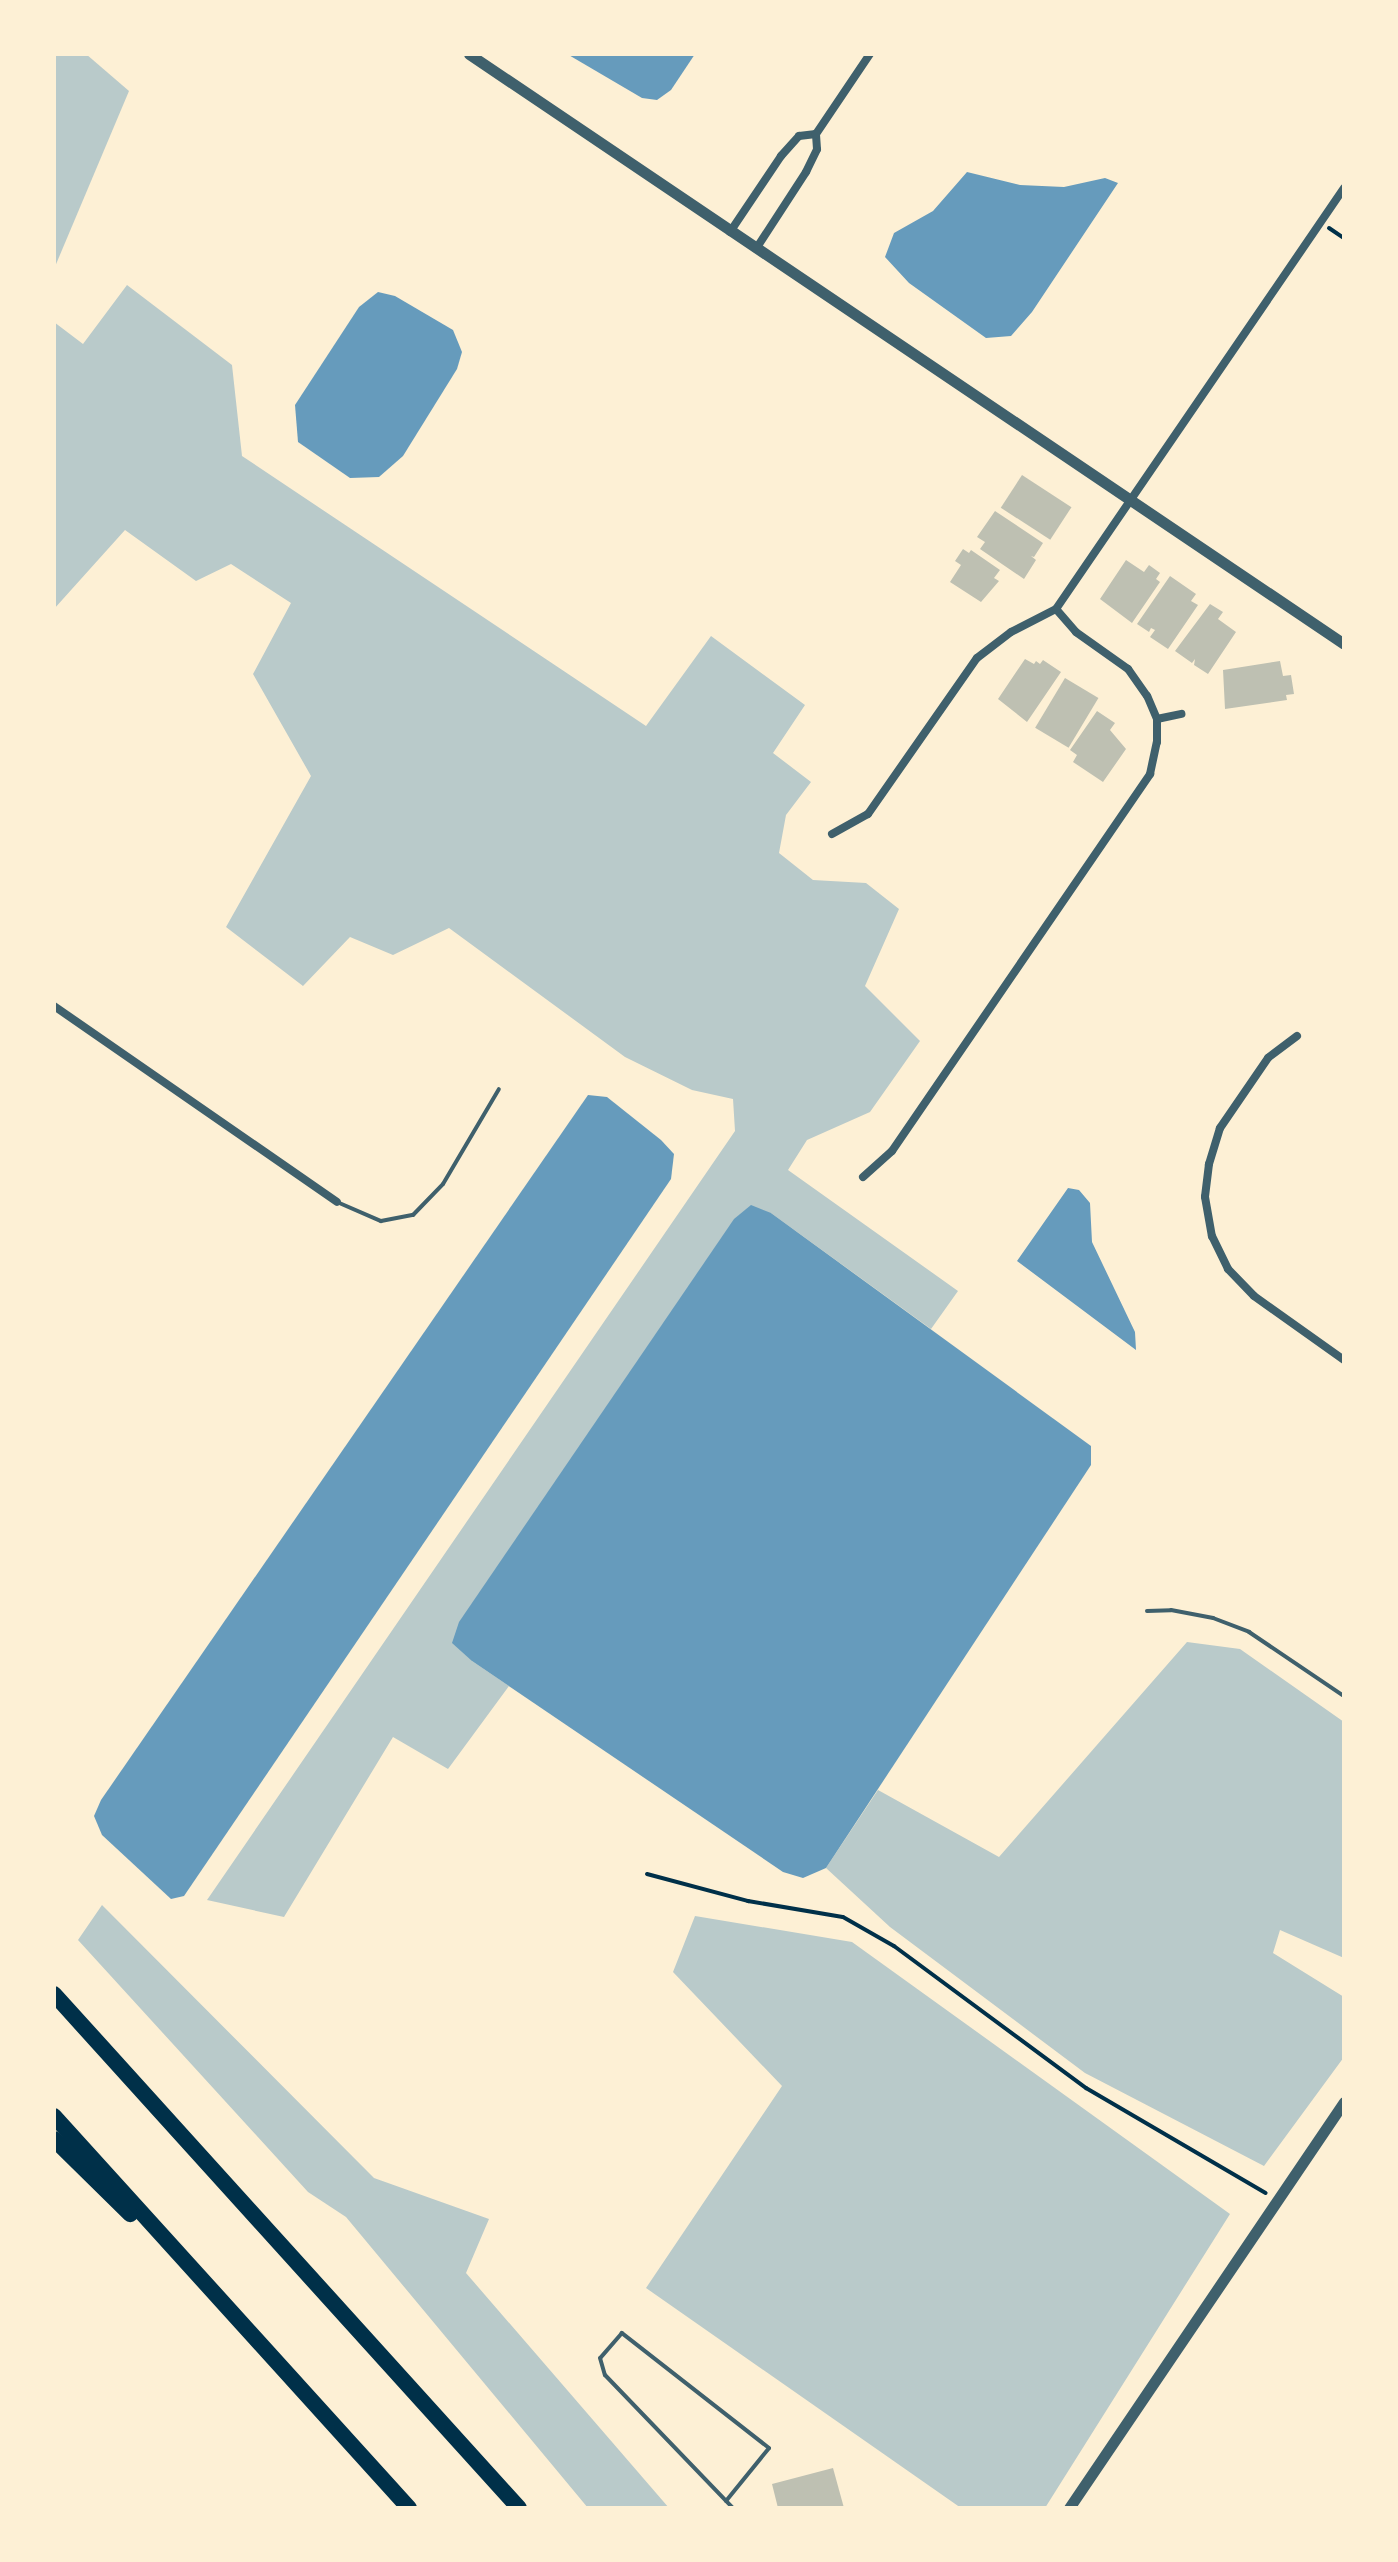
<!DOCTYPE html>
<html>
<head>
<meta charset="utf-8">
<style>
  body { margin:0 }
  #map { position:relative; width:1398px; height:2562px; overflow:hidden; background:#fdf0d5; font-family:"Playfair Display",serif }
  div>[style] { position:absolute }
  .green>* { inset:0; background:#b9caca }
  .water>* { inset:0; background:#669bbc }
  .building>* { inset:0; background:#bec0b2; transform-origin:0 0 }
  .path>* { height:4px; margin:-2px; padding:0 2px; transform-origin:2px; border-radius:2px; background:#003049 }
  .service>* { height:4px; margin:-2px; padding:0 2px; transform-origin:2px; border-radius:2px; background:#3f606c }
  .minor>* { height:8px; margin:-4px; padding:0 4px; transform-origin:4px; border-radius:4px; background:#3f606c }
  .tertiary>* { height:11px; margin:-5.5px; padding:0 5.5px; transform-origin:5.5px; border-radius:5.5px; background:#3f606c }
  .motorway>* { height:16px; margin:-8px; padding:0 8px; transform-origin:8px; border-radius:8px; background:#003049 }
  span { translate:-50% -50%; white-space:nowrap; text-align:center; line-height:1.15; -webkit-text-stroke:8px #fdf0d5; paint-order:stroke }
  .frame { position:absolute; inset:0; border:56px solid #fdf0d5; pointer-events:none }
</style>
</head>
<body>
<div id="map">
  <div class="green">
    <i style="clip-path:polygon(54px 54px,86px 54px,129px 91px,54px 269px)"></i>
    <i style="clip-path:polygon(127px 285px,232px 365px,242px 456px,646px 726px,711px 636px,805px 705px,773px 753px,811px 782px,786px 815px,779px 853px,813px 880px,866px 883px,899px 909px,865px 986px,920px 1041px,870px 1112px,807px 1140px,788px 1170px,958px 1291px,931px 1329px,771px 1213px,472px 1661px,509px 1686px,448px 1769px,393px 1737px,284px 1917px,207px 1900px,735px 1131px,733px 1099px,692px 1090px,625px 1057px,449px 928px,393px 955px,350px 937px,303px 986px,226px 927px,311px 776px,253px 674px,291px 603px,231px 564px,196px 581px,125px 530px,54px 609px,54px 322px,83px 344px)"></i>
    <i style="clip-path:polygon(1187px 1642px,1240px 1649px,1344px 1722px,1344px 1958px,1280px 1930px,1273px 1953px,1344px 1997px,1344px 2057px,1264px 2166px,1085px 2073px,890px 1927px,826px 1868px,878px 1790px,999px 1857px)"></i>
    <i style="clip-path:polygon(102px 1905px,374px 2178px,489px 2219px,466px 2273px,669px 2508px,588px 2508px,346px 2217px,308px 2192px,78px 1940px)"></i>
    <i style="clip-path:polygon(695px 1916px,852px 1942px,1230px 2214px,1045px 2508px,961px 2508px,646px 2288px,782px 2086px,673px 1972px)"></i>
  </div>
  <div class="water">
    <i style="clip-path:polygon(567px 54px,695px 54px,671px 90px,657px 100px,642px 98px)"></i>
    <i style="clip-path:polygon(967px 172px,1020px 185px,1064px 187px,1105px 178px,1118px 183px,1032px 312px,1011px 336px,986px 338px,909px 283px,885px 257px,894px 233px,933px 211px)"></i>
    <i style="clip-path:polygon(378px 292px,395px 296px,453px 330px,462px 352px,457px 369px,403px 456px,379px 477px,350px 478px,298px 442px,295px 405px,359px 307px)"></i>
    <i style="clip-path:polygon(588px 1095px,607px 1097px,661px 1140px,674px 1154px,671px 1179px,184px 1896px,171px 1899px,102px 1835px,94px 1816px,101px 1800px)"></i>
    <i style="clip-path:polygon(1068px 1188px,1079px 1190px,1090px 1203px,1092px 1242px,1135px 1332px,1136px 1350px,1017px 1261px)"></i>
    <i style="clip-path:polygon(751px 1205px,771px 1213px,1091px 1446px,1091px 1465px,826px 1868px,803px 1878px,783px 1872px,472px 1661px,452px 1643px,459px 1622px,734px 1219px)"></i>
  </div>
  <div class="building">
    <i style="left:1022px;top:475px;width:59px;height:39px;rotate:33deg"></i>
    <i style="clip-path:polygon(995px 511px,1043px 543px,1034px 557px,1031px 556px,1036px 560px,1024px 579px,980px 549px,985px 542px,977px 537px)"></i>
    <i style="clip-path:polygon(963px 549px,969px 553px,971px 550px,1000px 570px,994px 578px,999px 581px,981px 602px,950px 582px,961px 565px,955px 561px)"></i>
    <i style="clip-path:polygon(1126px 560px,1144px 572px,1149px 565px,1160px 573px,1156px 579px,1160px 582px,1132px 623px,1100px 599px)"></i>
    <i style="clip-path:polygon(1170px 576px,1196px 594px,1191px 601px,1198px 605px,1168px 649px,1150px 637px,1155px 630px,1151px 628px,1149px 632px,1137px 624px)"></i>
    <i style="clip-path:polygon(1210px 604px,1223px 612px,1218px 619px,1236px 632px,1208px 674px,1194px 665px,1195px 659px,1192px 663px,1175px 651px)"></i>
    <i style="clip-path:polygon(1025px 659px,1034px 664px,1036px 661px,1040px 664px,1043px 660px,1061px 672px,1027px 722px,998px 699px)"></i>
    <i style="clip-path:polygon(1280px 661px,1283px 676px,1291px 675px,1294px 694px,1286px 695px,1287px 700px,1225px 709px,1223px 670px)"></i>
    <i style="left:1065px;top:678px;width:39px;height:58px;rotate:31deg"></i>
    <i style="clip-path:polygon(1097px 711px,1115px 723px,1110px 730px,1126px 749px,1103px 782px,1073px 762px,1077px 755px,1070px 750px)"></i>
    <i style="clip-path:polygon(833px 2468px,844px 2508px,778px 2508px,772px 2484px)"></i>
  </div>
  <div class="path">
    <i style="left:1329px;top:228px;width:18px;rotate:34deg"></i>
    <i style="left:647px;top:1874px;width:105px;rotate:15deg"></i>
    <i style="left:748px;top:1901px;width:96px;rotate:9.6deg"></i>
    <i style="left:843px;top:1917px;width:59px;rotate:29.6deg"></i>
    <i style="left:894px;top:1946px;width:239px;rotate:36.5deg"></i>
    <i style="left:1086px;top:2088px;width:208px;rotate:30.3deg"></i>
  </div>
  <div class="service">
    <i style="left:337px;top:1202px;width:48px;rotate:23.4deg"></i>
    <i style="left:381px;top:1221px;width:33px;rotate:-11deg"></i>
    <i style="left:413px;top:1215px;width:43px;rotate:-45.9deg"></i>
    <i style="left:443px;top:1184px;width:110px;rotate:-59.5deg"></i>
    <i style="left:1147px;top:1611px;width:24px;rotate:-2deg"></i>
    <i style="left:1171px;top:1610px;width:43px;rotate:10.8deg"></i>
    <i style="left:1213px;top:1618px;width:39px;rotate:21deg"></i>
    <i style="left:1249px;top:1632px;width:115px;rotate:34deg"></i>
    <i style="left:726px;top:2501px;width:68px;rotate:-50.9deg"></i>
    <i style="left:769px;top:2448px;width:187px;rotate:-142deg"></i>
    <i style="left:622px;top:2333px;width:33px;rotate:131deg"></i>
    <i style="left:600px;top:2358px;width:18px;rotate:74deg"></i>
    <i style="left:605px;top:2375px;width:185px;rotate:46.1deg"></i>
  </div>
  <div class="minor">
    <i style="left:730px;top:232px;width:92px;rotate:-56.1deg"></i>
    <i style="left:781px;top:156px;width:27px;rotate:-48deg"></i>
    <i style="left:799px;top:136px;width:17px;rotate:-7deg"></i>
    <i style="left:756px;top:249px;width:92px;rotate:-57deg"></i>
    <i style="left:806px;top:172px;width:25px;rotate:-64deg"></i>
    <i style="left:817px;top:149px;width:15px;rotate:-94deg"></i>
    <i style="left:816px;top:134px;width:97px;rotate:-56deg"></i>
    <i style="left:1157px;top:719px;width:25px;rotate:-12deg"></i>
    <i style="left:832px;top:834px;width:41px;rotate:-29.1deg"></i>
    <i style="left:868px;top:814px;width:190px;rotate:-55.1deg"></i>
    <i style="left:977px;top:658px;width:43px;rotate:-37.4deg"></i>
    <i style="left:1011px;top:632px;width:51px;rotate:-27.1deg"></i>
    <i style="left:1056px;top:609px;width:510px;rotate:-55.62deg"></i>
    <i style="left:54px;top:1006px;width:344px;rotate:34.7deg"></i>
    <i style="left:1297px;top:1036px;width:36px;rotate:143deg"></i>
    <i style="left:1268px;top:1058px;width:85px;rotate:124.4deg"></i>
    <i style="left:1220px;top:1128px;width:38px;rotate:107deg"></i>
    <i style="left:1209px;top:1164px;width:33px;rotate:97deg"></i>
    <i style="left:1205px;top:1197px;width:40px;rotate:80deg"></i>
    <i style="left:1212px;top:1236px;width:37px;rotate:64deg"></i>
    <i style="left:1228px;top:1269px;width:37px;rotate:46deg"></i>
    <i style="left:1254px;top:1296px;width:110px;rotate:35.4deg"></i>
    <i style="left:863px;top:1177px;width:39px;rotate:-42deg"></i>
    <i style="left:892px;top:1151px;width:457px;rotate:-55.6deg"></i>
    <i style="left:1150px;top:774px;width:33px;rotate:-78deg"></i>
    <i style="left:1157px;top:742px;width:23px;rotate:-90deg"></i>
    <i style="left:1157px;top:719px;width:25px;rotate:-113deg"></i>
    <i style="left:1147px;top:696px;width:33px;rotate:-125deg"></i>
    <i style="left:1128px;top:669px;width:64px;rotate:-144.6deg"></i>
    <i style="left:1076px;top:632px;width:30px;rotate:-131deg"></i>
  </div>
  <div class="tertiary">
    <i style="left:469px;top:54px;width:1055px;rotate:33.99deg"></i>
    <i style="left:1069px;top:2508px;width:490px;rotate:-55.9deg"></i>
  </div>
  <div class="motorway">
    <i style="left:54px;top:1994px;width:693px;rotate:47.87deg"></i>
    <i style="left:54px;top:2116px;width:529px;rotate:47.84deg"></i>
    <i style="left:54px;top:2139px;width:107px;rotate:44.6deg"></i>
  </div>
  <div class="frame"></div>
</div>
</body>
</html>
